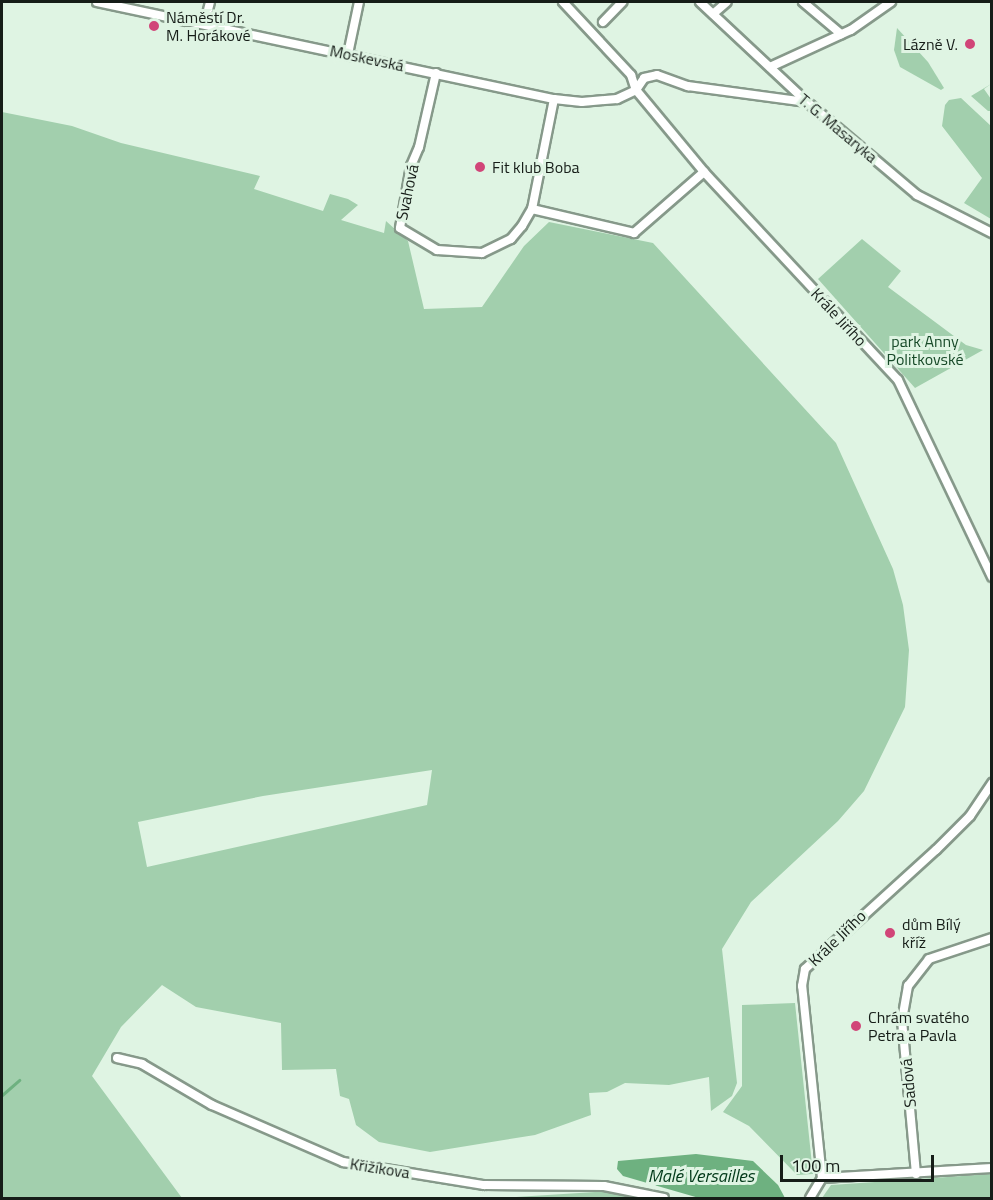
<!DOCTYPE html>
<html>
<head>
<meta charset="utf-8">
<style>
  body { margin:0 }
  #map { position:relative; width:993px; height:1200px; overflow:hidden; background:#dff4e3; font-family:"Titillium Web",sans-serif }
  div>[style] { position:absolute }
  .green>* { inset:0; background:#a2cfad }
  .water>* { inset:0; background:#6eb180 }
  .stream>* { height:3px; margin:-1.5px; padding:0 1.5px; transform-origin:1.5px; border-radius:1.5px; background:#6eb180 }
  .roads { filter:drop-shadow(2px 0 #86998a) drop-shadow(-2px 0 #86998a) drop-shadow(0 2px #86998a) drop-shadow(0 -2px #86998a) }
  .street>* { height:8px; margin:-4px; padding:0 4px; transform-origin:4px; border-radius:4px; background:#fff }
  .dots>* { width:16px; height:16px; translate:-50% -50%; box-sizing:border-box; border:3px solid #dff4e3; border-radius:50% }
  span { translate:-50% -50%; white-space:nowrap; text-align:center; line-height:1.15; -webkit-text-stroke:6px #dff4e3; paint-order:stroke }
  .poi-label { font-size:16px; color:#161d18 }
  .left { translate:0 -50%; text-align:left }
  .right { translate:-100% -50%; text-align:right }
  .street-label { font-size:16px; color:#161d18 }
  .park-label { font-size:16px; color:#184a29 }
  .water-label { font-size:18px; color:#033a1a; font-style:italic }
  .frame { position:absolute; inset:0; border:3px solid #161d18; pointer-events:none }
  .scale { position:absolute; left:780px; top:1155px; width:154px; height:27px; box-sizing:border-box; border:3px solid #161d18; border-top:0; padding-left:8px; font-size:18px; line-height:21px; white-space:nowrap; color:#161d18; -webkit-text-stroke:4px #dff4e3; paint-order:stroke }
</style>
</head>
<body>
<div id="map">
  <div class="green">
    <i style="clip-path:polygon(897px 28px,928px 62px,944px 88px,941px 90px,900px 67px,894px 50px)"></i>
    <i style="clip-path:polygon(991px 84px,984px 89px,991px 99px,991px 111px,988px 111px,971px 96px)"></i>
    <i style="clip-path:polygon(961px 98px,991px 126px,991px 219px,964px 203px,982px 178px,942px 126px,945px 105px,949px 100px)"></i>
    <i style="clip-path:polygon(evenodd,2px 112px,72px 126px,121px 143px,260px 176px,254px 189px,323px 211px,330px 194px,348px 199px,358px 205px,341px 220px,384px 233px,386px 221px,408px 241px,424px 309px,482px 307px,524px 246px,549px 222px,653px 243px,836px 443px,893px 569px,903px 605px,909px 650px,905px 707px,864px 791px,838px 821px,751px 902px,722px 949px,737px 1083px,732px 1096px,711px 1111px,709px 1077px,669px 1085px,625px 1083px,607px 1092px,589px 1093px,591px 1115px,535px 1135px,430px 1152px,379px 1142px,356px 1125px,349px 1099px,340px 1096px,336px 1069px,282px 1070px,281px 1023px,196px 1007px,162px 985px,121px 1027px,92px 1076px,182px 1198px,2px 1198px,2px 112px,432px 770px,427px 805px,147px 867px,138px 822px,263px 796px,432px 770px)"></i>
    <i style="clip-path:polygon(862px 239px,901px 271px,888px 287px,966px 345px,983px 350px,915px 388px,818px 279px)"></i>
    <i style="clip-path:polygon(795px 1003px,813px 1174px,797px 1175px,749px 1126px,723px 1112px,742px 1086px,742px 1005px)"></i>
    <i style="clip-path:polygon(991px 1174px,991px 1198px,822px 1198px,831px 1185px)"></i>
    <i style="clip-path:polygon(611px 1191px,635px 1198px,502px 1198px)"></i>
  </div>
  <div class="water">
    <i style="clip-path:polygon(696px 1154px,753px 1161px,778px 1185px,785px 1198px,699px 1198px,623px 1176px,617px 1169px,618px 1161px)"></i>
  </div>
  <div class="stream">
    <i style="left:2px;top:1095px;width:23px;rotate:-41deg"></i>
  </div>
  <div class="roads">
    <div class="street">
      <i style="left:97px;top:2px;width:467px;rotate:12deg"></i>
      <i style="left:554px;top:99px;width:28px;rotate:6deg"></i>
      <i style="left:582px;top:102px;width:35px;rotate:-5deg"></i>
      <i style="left:617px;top:99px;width:21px;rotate:-25deg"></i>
      <i style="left:563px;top:2px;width:100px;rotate:47deg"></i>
      <i style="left:631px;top:75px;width:16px;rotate:72deg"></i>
      <i style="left:636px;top:90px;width:107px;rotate:50.3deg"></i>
      <i style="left:704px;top:172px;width:284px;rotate:47deg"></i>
      <i style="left:898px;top:380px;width:218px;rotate:64.5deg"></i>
      <i style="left:700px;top:2px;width:146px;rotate:43.1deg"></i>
      <i style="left:807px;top:102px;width:144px;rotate:40.2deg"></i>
      <i style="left:917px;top:195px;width:84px;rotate:26.9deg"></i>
      <i style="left:803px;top:2px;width:50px;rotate:40.1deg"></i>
      <i style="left:713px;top:14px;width:18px;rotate:-41deg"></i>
      <i style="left:205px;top:22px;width:21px;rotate:-76deg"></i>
      <i style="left:603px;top:22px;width:28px;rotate:-46deg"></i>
      <i style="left:348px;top:54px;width:53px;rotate:-78.1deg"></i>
      <i style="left:770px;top:67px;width:89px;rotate:-24.6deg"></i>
      <i style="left:851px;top:30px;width:49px;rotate:-35deg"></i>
      <i style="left:436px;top:73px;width:76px;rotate:102.9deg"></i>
      <i style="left:419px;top:147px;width:21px;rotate:113deg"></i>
      <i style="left:411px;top:166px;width:63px;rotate:100.1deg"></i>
      <i style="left:400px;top:228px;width:43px;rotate:30.7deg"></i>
      <i style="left:437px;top:250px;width:45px;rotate:3.8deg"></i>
      <i style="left:482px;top:253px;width:32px;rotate:-26deg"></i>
      <i style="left:511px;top:239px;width:17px;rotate:-50deg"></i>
      <i style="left:522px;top:226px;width:20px;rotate:-60deg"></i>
      <i style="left:532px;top:209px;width:112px;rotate:-78.7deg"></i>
      <i style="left:636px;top:90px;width:14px;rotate:-56deg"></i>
      <i style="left:644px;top:78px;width:13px;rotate:-13deg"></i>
      <i style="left:657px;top:75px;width:33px;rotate:20deg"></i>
      <i style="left:688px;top:86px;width:120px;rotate:7.7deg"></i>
      <i style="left:532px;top:209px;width:105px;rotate:13.2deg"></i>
      <i style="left:634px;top:233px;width:93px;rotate:-41.1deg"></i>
      <i style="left:117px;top:1058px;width:26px;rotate:13deg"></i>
      <i style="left:142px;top:1064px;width:81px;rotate:30.4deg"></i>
      <i style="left:212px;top:1105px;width:143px;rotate:23.5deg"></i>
      <i style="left:343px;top:1162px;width:143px;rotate:9.3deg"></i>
      <i style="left:484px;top:1185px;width:120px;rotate:0.5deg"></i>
      <i style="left:604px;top:1186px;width:61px;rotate:11.3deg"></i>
      <i style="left:916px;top:1174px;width:155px;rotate:-95.2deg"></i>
      <i style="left:902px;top:1020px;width:35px;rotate:-80deg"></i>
      <i style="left:908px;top:986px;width:34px;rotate:-52deg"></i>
      <i style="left:929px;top:959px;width:66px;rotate:-18.4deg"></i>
      <i style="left:822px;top:1178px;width:193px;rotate:-95.9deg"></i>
      <i style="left:802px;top:986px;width:17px;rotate:-80deg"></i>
      <i style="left:805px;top:969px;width:177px;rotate:-42.3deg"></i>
      <i style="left:936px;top:850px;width:48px;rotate:-45deg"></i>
      <i style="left:970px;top:816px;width:40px;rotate:-56deg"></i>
      <i style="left:822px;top:1178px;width:170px;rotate:-3.4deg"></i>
      <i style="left:810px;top:1198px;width:23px;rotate:-59deg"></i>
    </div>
  </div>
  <div class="dots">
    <i style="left:154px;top:26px;background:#d14578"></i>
    <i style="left:970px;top:44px;background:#d14578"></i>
    <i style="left:480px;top:167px;background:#d14578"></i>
    <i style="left:890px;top:933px;background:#d14578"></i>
    <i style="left:856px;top:1026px;background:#d14578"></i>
  </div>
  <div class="poi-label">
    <span class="left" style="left:166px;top:26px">Náměstí Dr.<br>M. Horákové</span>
    <span class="right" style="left:958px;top:44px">Lázně V.</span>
    <span class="left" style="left:492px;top:167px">Fit klub Boba</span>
    <span class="left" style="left:902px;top:933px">dům Bílý<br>kříž</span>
    <span class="left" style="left:868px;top:1026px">Chrám svatého<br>Petra a Pavla</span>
  </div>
  <div class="street-label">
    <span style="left:367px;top:58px;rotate:12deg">Moskevská</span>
    <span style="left:838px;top:128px;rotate:40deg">T. G. Masaryka</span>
    <span style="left:407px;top:192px;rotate:-78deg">Svahová</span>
    <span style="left:839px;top:317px;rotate:47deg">Krále Jiřího</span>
    <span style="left:837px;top:938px;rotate:-44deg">Krále Jiřího</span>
    <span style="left:908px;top:1083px;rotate:-95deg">Sadová</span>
    <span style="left:380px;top:1168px;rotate:9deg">Křižíkova</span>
  </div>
  <div class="park-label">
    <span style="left:925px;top:350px">park Anny<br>Politkovské</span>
  </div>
  <div class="water-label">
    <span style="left:701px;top:1176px">Malé Versailles</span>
  </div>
  <div class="frame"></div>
  <div class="scale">100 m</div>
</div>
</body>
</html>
